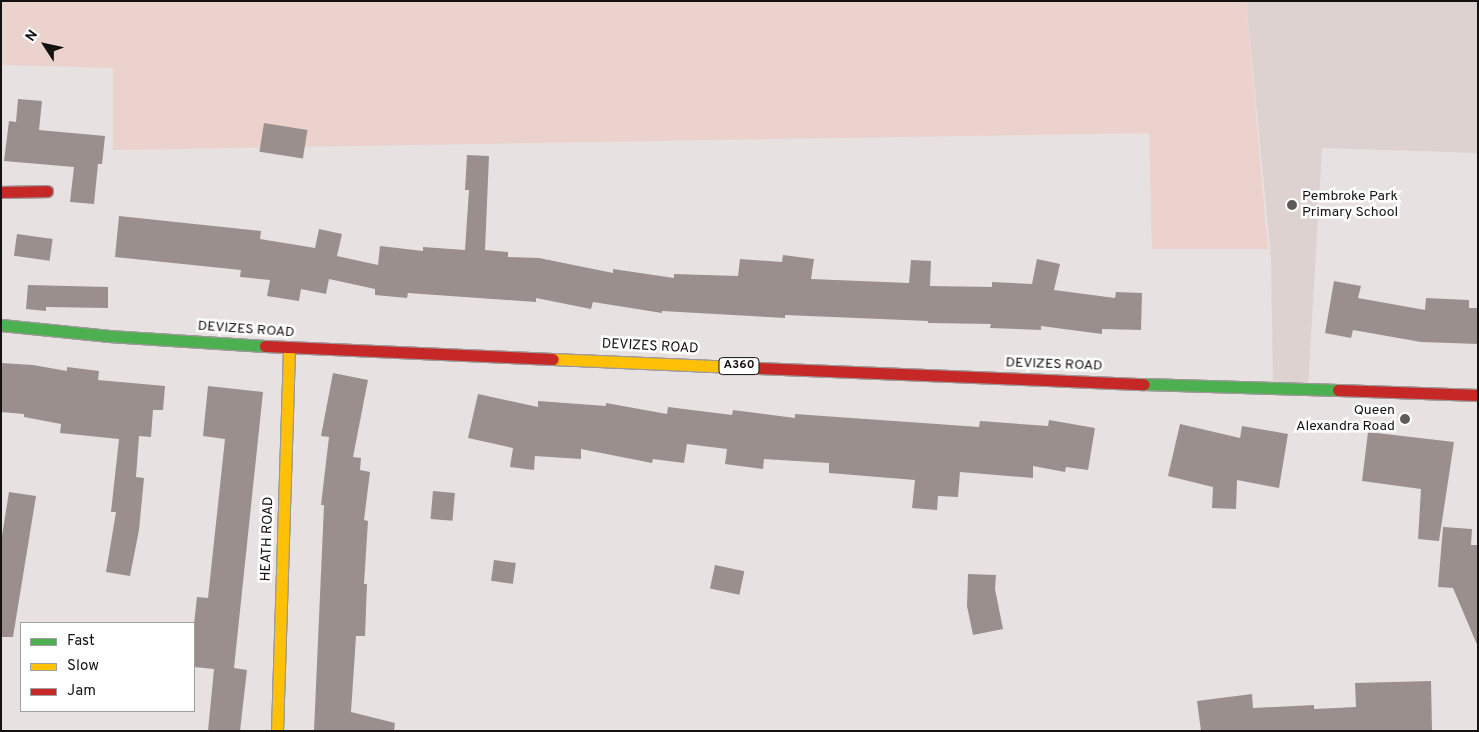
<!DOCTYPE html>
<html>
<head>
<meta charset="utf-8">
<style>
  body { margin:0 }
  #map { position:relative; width:1479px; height:732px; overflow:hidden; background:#e7e2e1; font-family:Overpass,sans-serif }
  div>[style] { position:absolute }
  .built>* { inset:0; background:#ded2d1 }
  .green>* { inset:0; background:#ecd2cd }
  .building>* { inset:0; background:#9a8f8d; transform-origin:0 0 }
  .roads { filter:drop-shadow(1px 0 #9d9998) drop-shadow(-1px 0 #9d9998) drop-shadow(0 1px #9d9998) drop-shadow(0 -1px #9d9998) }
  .fast>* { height:11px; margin:-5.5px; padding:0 5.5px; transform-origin:5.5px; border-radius:5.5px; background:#4caf50 }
  .slow>* { height:11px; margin:-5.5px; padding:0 5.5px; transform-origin:5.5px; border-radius:5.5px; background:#ffc107 }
  .jam>* { height:11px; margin:-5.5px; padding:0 5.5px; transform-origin:5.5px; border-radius:5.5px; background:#c62828 }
  .dots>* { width:14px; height:14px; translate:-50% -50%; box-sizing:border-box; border:2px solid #fff; border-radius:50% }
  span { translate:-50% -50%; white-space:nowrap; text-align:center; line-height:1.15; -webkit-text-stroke:5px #fff; paint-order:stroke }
  .shield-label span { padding:1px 4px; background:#fff; border:1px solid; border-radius:4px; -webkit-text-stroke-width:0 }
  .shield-label { font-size:12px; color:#141111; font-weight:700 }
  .poi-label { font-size:14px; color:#141111 }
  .left { translate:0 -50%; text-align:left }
  .right { translate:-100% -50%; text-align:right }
  .street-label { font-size:14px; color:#141111 }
  .frame { position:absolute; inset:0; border:2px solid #141111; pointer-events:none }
  .legend { position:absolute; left:20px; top:622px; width:175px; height:90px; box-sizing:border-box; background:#fff; border:1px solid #a1a0a0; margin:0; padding:6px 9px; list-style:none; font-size:15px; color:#141111 }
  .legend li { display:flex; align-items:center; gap:10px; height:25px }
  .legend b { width:25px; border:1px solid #a1a0a0 }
  .north { position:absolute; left:20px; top:20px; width:50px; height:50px; -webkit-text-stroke:4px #fff; paint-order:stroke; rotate:305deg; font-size:14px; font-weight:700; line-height:20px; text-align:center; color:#141111 }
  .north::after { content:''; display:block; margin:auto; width:18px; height:22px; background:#141111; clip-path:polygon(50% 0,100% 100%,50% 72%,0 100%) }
</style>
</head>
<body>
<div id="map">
  <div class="built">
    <i style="clip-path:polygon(1246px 1px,1478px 1px,1478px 153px,1322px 148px,1308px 389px,1273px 389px,1271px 257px)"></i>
  </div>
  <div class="green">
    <i style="clip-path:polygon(1px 1px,1246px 1px,1268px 249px,1152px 249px,1149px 133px,113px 150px,113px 68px,1px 65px)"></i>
  </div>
  <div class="building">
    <i style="clip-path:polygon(18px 99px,42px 101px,39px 130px,105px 136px,102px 164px,98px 164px,94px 204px,70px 202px,74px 167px,4px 161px,9px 121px,16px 122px)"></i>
    <i style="left:264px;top:123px;width:44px;height:29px;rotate:9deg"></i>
    <i style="clip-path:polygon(467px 155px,489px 156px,485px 250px,508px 252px,508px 257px,539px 258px,613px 273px,613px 269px,674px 278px,674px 274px,738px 276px,740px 259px,782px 262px,783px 255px,814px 259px,811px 279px,909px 283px,911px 260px,931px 261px,930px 286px,992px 287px,992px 282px,1032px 284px,1037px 259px,1060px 264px,1054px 290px,1115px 298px,1116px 292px,1142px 293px,1141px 330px,1102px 329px,1102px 334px,1041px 326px,1041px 330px,990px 328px,991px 324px,928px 323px,928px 321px,785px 315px,785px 318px,662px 311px,662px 313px,593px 302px,591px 309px,536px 298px,536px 302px,408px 293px,407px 298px,375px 295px,375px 289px,329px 279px,326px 294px,301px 289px,299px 301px,267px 296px,270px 280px,240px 277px,241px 270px,115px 257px,119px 216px,261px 231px,260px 239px,315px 248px,319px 229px,342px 234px,337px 256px,378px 265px,380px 246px,423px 251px,423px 247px,465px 250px,469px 190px,465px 190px)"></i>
    <i style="left:17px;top:234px;width:36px;height:22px;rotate:8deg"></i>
    <i style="clip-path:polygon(1334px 281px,1361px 286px,1358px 298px,1425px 310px,1426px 298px,1469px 300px,1469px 308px,1478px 308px,1478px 344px,1421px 342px,1353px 330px,1351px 338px,1325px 333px)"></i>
    <i style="clip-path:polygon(28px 285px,108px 287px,108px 308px,46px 307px,46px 311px,26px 309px)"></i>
    <i style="clip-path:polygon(1px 363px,33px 365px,67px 371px,67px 367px,99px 371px,98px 380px,165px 386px,163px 410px,153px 410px,151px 437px,139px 436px,136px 477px,144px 478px,139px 530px,130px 576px,106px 572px,116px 512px,111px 512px,119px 439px,60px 433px,61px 424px,24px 417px,24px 414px,1px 412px)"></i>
    <i style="clip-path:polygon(333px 373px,368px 380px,353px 457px,361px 458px,360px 470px,370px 472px,364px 520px,368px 521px,364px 584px,367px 584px,365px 636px,356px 636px,351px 712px,395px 723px,394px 731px,314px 731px,324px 505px,321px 505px,329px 437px,321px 436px)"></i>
    <i style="clip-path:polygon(208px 386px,263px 392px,234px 668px,247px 670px,240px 731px,208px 731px,214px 669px,194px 667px,194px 624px,197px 597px,208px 598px,225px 439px,203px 436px)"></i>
    <i style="clip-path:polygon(478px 394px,538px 407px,538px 401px,606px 406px,606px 403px,667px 414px,668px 407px,732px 415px,733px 410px,795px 418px,795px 414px,979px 427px,980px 421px,1048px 426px,1049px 420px,1095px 428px,1088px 470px,1066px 467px,1065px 472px,1033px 466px,1033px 478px,960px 472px,958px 497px,938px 496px,937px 510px,912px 508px,915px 480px,829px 473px,829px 463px,764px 459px,763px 469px,725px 464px,727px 449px,687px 444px,684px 463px,653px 459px,652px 463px,581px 449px,581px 459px,535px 456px,534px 470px,510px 467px,513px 448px,468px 438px)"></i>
    <i style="clip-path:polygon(1180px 424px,1240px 438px,1242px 426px,1288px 434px,1279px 488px,1237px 480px,1236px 509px,1212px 508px,1213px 487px,1168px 476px)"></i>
    <i style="clip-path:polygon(1368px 432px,1454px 442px,1439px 541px,1418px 539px,1421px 489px,1362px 481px)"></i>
    <i style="left:433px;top:491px;width:22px;height:28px;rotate:5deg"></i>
    <i style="clip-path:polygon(9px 492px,36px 496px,13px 637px,1px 637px,1px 542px)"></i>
    <i style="clip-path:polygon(1443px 527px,1472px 529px,1471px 545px,1478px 545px,1478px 647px,1453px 588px,1438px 587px)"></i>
    <i style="left:494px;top:560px;width:22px;height:21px;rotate:8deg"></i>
    <i style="left:715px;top:565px;width:30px;height:24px;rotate:12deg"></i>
    <i style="clip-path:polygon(968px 574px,996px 575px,995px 589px,1003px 629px,973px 635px,967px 606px)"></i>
    <i style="clip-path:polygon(1431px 681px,1432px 731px,1201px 731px,1197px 701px,1252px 694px,1253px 708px,1314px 705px,1314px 709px,1356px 707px,1355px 683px)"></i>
  </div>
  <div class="roads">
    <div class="fast">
      <i style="left:1px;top:325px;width:109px;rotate:5.8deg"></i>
      <i style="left:109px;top:336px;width:156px;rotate:3.7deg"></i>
      <i style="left:1144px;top:384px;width:194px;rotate:1.8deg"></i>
    </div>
    <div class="slow">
      <i style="left:553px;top:359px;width:205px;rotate:2.5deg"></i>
      <i style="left:277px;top:731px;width:383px;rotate:-88.2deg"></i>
    </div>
    <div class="jam">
      <i style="left:1px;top:192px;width:46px;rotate:-1.2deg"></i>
      <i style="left:265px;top:346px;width:288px;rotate:2.6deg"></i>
      <i style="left:758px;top:368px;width:386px;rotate:2.4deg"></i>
      <i style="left:1338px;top:390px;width:140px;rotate:2deg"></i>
    </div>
  </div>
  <div class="dots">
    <i style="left:1292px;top:205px;background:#5e5a5a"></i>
    <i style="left:1405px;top:419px;background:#5e5a5a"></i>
  </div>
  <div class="shield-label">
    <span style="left:739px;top:366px">A360</span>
  </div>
  <div class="poi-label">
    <span class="left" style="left:1302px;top:205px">Pembroke Park<br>Primary School</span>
    <span class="right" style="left:1395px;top:419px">Queen<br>Alexandra Road</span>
  </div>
  <div class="street-label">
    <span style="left:246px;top:330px;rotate:4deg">DEVIZES ROAD</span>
    <span style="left:650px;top:347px;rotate:3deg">DEVIZES ROAD</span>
    <span style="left:1054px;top:365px;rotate:2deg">DEVIZES ROAD</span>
    <span style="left:268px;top:539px;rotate:-88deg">HEATH ROAD</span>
  </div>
  <div class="frame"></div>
  <ul class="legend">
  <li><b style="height:6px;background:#4caf50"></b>Fast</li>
  <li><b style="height:6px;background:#ffc107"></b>Slow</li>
  <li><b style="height:6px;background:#c62828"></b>Jam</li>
  </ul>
  <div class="north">N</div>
</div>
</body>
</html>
